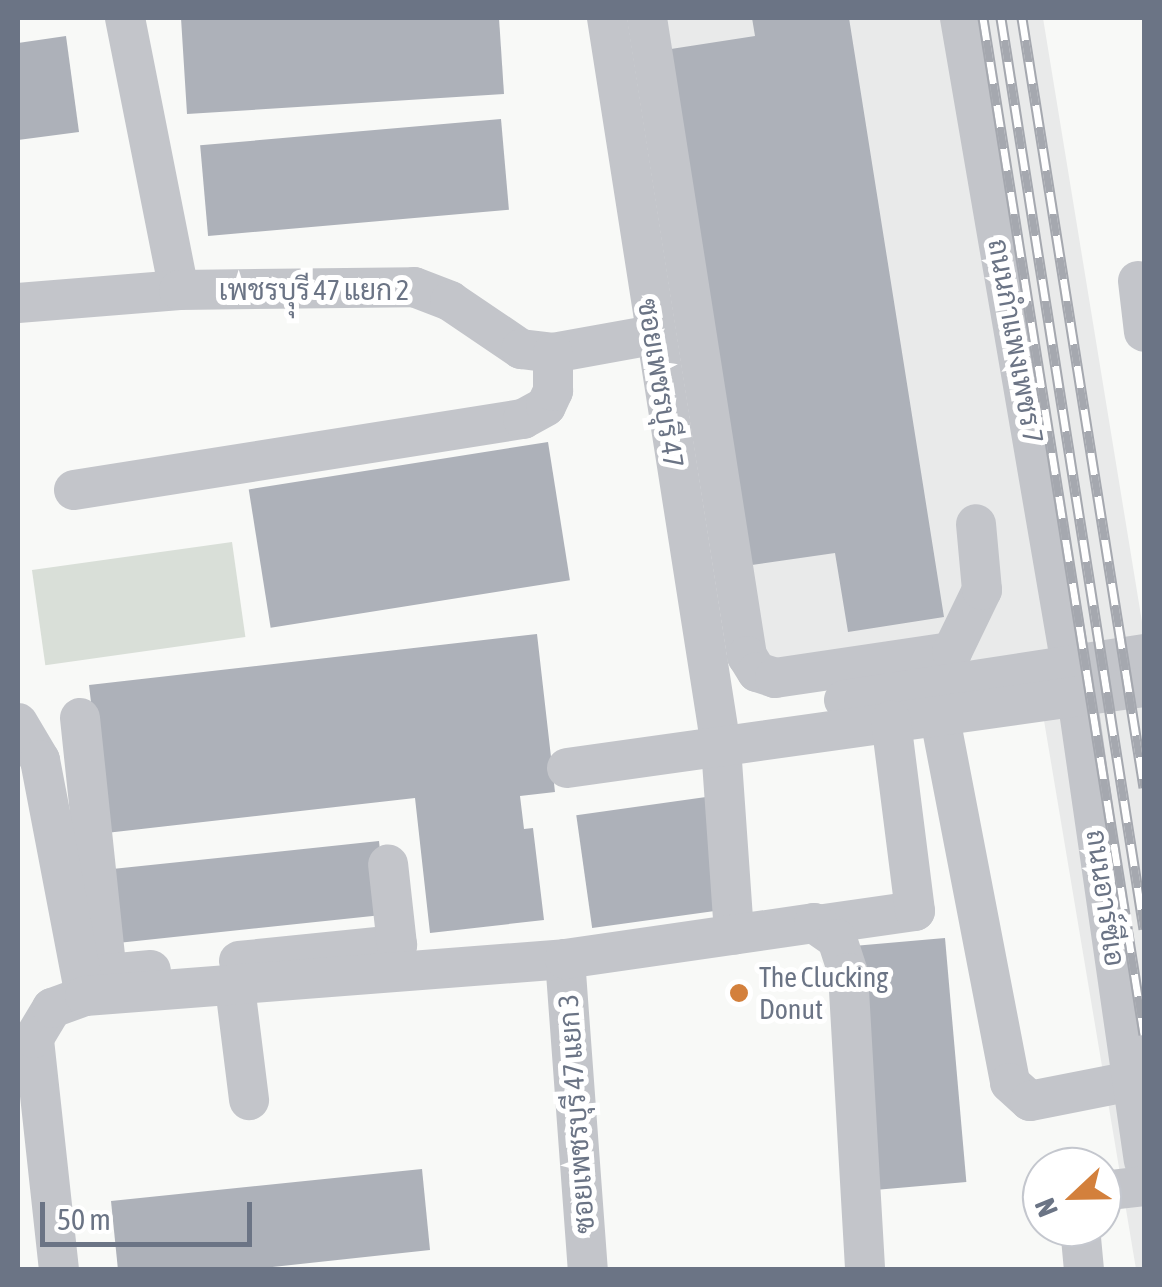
<!DOCTYPE html>
<html>
<head>
<meta charset="utf-8">
<style>
  body { margin:0 }
  #map { position:relative; width:1162px; height:1287px; overflow:hidden; background:#f8f9f7; font-family:"Asap Condensed",Sarabun,sans-serif }
  div>[style] { position:absolute }
  .built>* { inset:0; background:#e9eaea }
  .green>* { inset:0; background:#d9dfd8; transform-origin:0 0 }
  .building>* { inset:0; background:#adb1b9; transform-origin:0 0 }
  .minor>* { height:40px; margin:-20px; padding:0 20px; transform-origin:20px; border-radius:20px; background:#c3c5ca }
  .rail>* { height:11px; margin-top:-5.5px; transform-origin:0; background:repeating-linear-gradient(90deg,#fff 0 22px,#a5a8af 0 44px); box-sizing:border-box; border-block:2px solid #a5a8af }
  .dots>* { width:28px; height:28px; translate:-50% -50%; box-sizing:border-box; border:5px solid #fff; border-radius:50% }
  span { translate:-50% -50%; white-space:nowrap; text-align:center; line-height:1.15; -webkit-text-stroke:10px #fff; paint-order:stroke }
  .street-label { font-size:28px; color:#6b7485 }
  .poi-label { font-size:28px; color:#6b7485 }
  .left { translate:0 -50%; text-align:left }
  .frame { position:absolute; inset:0; border:20px solid #6b7485; pointer-events:none }
  .north { position:absolute; left:1022px; top:1147px; width:100px; height:100px; box-sizing:border-box; background:#fff; border:2px solid #c4c7ce; border-radius:50%; rotate:248deg; font-size:28px; font-weight:700; line-height:40px; text-align:center; color:#6b7485 }
  .north::after { content:''; display:block; margin:auto; width:35px; height:45px; background:#d3803c; clip-path:polygon(50% 0,100% 100%,50% 72%,0 100%) }
  .scale { position:absolute; left:40px; top:1202px; width:212px; height:45px; box-sizing:border-box; border:5px solid #6b7485; border-top:0; padding-left:12px; font-size:30px; line-height:35px; white-space:nowrap; color:#6b7485; -webkit-text-stroke:8px #fff; paint-order:stroke }
</style>
</head>
<body>
<div id="map">
  <div class="built">
    <i style="clip-path:polygon(633px 18px,1043px 18px,1144px 634px,1144px 1269px,1136px 1269px,1033px 655px,772px 697px)"></i>
  </div>
  <div class="green">
    <i style="left:232px;top:542px;width:96px;height:202px;rotate:82deg"></i>
  </div>
  <div class="building">
    <i style="clip-path:polygon(181px 18px,499px 18px,504px 94px,187px 114px)"></i>
    <i style="clip-path:polygon(752px 18px,849px 18px,944px 617px,848px 632px,835px 553px,738px 567px,658px 51px,755px 36px)"></i>
    <i style="clip-path:polygon(66px 36px,79px 132px,18px 140px,18px 43px)"></i>
    <i style="left:501px;top:119px;width:91px;height:302px;rotate:85deg"></i>
    <i style="left:548px;top:442px;width:140px;height:303px;rotate:81deg"></i>
    <i style="clip-path:polygon(537px 634px,555px 792px,520px 796px,524px 829px,533px 828px,544px 920px,430px 933px,415px 798px,106px 833px,89px 685px)"></i>
    <i style="left:706px;top:797px;width:114px;height:131px;rotate:82deg"></i>
    <i style="left:379px;top:841px;width:74px;height:273px;rotate:84deg"></i>
    <i style="left:945px;top:938px;width:245px;height:89px;rotate:85deg"></i>
    <i style="clip-path:polygon(422px 1169px,430px 1250px,244px 1270px,118px 1270px,111px 1201px)"></i>
  </div>
  <div class="minor">
    <i style="left:125px;top:18px;width:277px;rotate:78.8deg"></i>
    <i style="left:607px;top:18px;width:738px;rotate:81.11deg"></i>
    <i style="left:721px;top:747px;width:188px;rotate:86deg"></i>
    <i style="left:647px;top:18px;width:646px;rotate:81.09deg"></i>
    <i style="left:747px;top:656px;width:19px;rotate:58deg"></i>
    <i style="left:757px;top:672px;width:19px;rotate:18deg"></i>
    <i style="left:775px;top:678px;width:179px;rotate:-8.4deg"></i>
    <i style="left:952px;top:652px;width:69px;rotate:-64.2deg"></i>
    <i style="left:982px;top:590px;width:66px;rotate:-95.2deg"></i>
    <i style="left:960px;top:18px;width:656px;rotate:80.27deg"></i>
    <i style="left:1138px;top:281px;width:51px;rotate:83.3deg"></i>
    <i style="left:18px;top:303px;width:162px;rotate:-4.6deg"></i>
    <i style="left:179px;top:290px;width:235px;rotate:-0.7deg"></i>
    <i style="left:414px;top:287px;width:39px;rotate:21deg"></i>
    <i style="left:450px;top:301px;width:86px;rotate:34.1deg"></i>
    <i style="left:521px;top:349px;width:32px;rotate:7deg"></i>
    <i style="left:553px;top:353px;width:102px;rotate:-10.2deg"></i>
    <i style="left:74px;top:490px;width:455px;rotate:-9deg"></i>
    <i style="left:523px;top:419px;width:26px;rotate:-29deg"></i>
    <i style="left:546px;top:406px;width:17px;rotate:-65deg"></i>
    <i style="left:553px;top:391px;width:38px;rotate:-90deg"></i>
    <i style="left:934px;top:687px;width:403px;rotate:79.1deg"></i>
    <i style="left:1010px;top:1083px;width:27px;rotate:42deg"></i>
    <i style="left:1030px;top:1101px;width:104px;rotate:-11.1deg"></i>
    <i style="left:1077px;top:697px;width:468px;rotate:81.8deg"></i>
    <i style="left:844px;top:700px;width:304px;rotate:-8.7deg"></i>
    <i style="left:80px;top:718px;width:257px;rotate:84deg"></i>
    <i style="left:107px;top:974px;width:44px;rotate:-5.2deg"></i>
    <i style="left:18px;top:723px;width:43px;rotate:59.3deg"></i>
    <i style="left:40px;top:760px;width:240px;rotate:79.2deg"></i>
    <i style="left:567px;top:768px;width:583px;rotate:-7.99deg"></i>
    <i style="left:817px;top:925px;width:99px;rotate:-8.1deg"></i>
    <i style="left:915px;top:911px;width:192px;rotate:-97.2deg"></i>
    <i style="left:565px;top:959px;width:312px;rotate:85.8deg"></i>
    <i style="left:239px;top:961px;width:159px;rotate:-5.8deg"></i>
    <i style="left:397px;top:945px;width:81px;rotate:-96.3deg"></i>
    <i style="left:235px;top:987px;width:114px;rotate:82.9deg"></i>
    <i style="left:1102px;top:1191px;width:42px;rotate:-6.8deg"></i>
    <i style="left:1080px;top:1227px;width:43px;rotate:84.7deg"></i>
    <i style="left:59px;top:1270px;width:233px;rotate:-96.2deg"></i>
    <i style="left:34px;top:1038px;width:35px;rotate:-59deg"></i>
    <i style="left:52px;top:1008px;width:35px;rotate:-20deg"></i>
    <i style="left:85px;top:996px;width:481px;rotate:-4.4deg"></i>
    <i style="left:565px;top:959px;width:252px;rotate:-8.2deg"></i>
    <i style="left:814px;top:923px;width:28px;rotate:35deg"></i>
    <i style="left:837px;top:939px;width:36px;rotate:72deg"></i>
    <i style="left:848px;top:973px;width:297px;rotate:86.7deg"></i>
  </div>
  <div class="rail">
    <i style="left:983px;top:18px;width:1029px;rotate:81deg"></i>
    <i style="left:1001px;top:18px;width:922px;rotate:81.08deg"></i>
    <i style="left:1022px;top:18px;width:779px;rotate:80.99deg"></i>
  </div>
  <div class="dots">
    <i style="left:739px;top:993px;background:#d3803c"></i>
  </div>
  <div class="street-label">
    <span style="left:314px;top:290px">เพชรบุุรี 47 แยก 2</span>
    <span style="left:1016px;top:341px;rotate:80deg">ถนนกำแพงเพชร 7</span>
    <span style="left:661px;top:383px;rotate:81deg">ซอยเพชรบุรี 47</span>
    <span style="left:1106px;top:898px;rotate:82deg">ถนนอาร์ซีเอ</span>
    <span style="left:576px;top:1114px;rotate:-94deg">ซอยเพชรบุรี 47 แยก 3</span>
  </div>
  <div class="poi-label">
    <span class="left" style="left:759px;top:993px">The Clucking<br>Donut</span>
  </div>
  <div class="frame"></div>
  <div class="north">N</div>
  <div class="scale">50 m</div>
</div>
</body>
</html>
